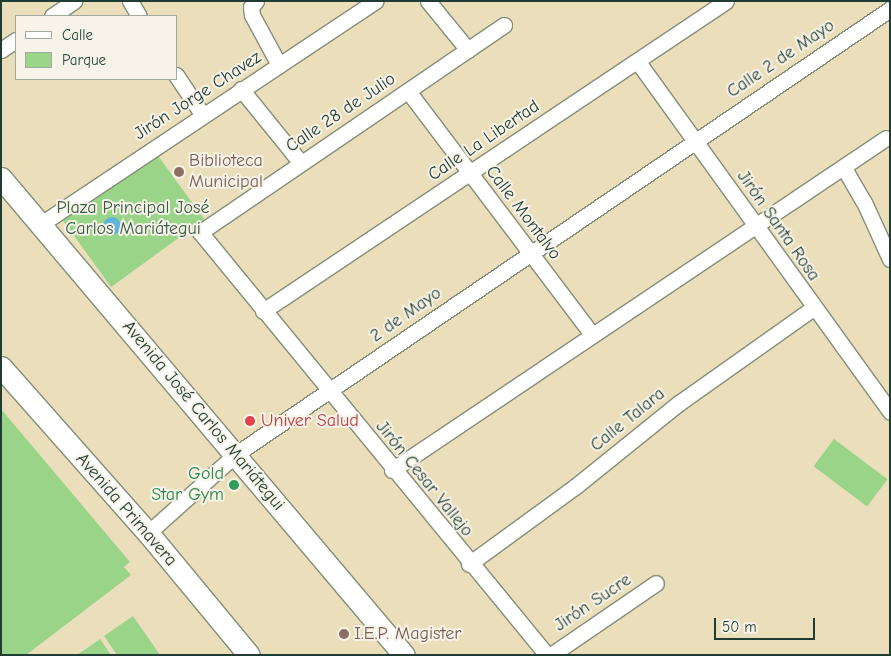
<!DOCTYPE html>
<html>
<head>
<meta charset="utf-8">
<style>
  body { margin:0 }
  #map { position:relative; width:891px; height:656px; overflow:hidden; background:#ebdfbb; font-family:"Comic Neue",sans-serif }
  div>[style] { position:absolute }
  .green>* { inset:0; background:#99d488; transform-origin:0 0 }
  .water>* { inset:0; background:#64b3de }
  .round { border-radius:50% }
  .roads { filter:drop-shadow(1px 0 #858e78) drop-shadow(-1px 0 #858e78) drop-shadow(0 1px #858e78) drop-shadow(0 -1px #858e78) }
  .street>* { height:15px; margin:-7.5px; padding:0 7.5px; transform-origin:7.5px; border-radius:7.5px; background:#fff }
  .secondary>* { height:21px; margin:-10.5px; padding:0 10.5px; transform-origin:10.5px; border-radius:10.5px; background:#fff }
  .dots>* { width:14px; height:14px; translate:-50% -50%; box-sizing:border-box; border:2px solid #f7f3e8; border-radius:50% }
  span { translate:-50% -50%; white-space:nowrap; text-align:center; line-height:1.15; -webkit-text-stroke:4px #f7f3e8; paint-order:stroke }
  .street-label { font-size:18px; color:#1f3d34 }
  .education-label { font-size:18px; color:#785e54 }
  .left { translate:0 -50%; text-align:left }
  .park-label { font-size:18px; color:#375b45 }
  .health-label { font-size:18px; color:#be3a42 }
  .leisure-label { font-size:18px; color:#27864d }
  .right { translate:-100% -50%; text-align:right }
  .frame { position:absolute; inset:0; border:2px solid #1f3d34; pointer-events:none }
  .legend { position:absolute; left:15px; top:15px; width:162px; height:65px; box-sizing:border-box; background:#f7f3e8; border:1px solid #a1aaa0; margin:0; padding:6px 9px; list-style:none; font-size:15px; color:#1f3d34 }
  .legend li { display:flex; align-items:center; gap:10px; height:25px }
  .legend b { width:25px; border:1px solid #a1aaa0 }
  .scale { position:absolute; left:714px; top:618px; width:101px; height:22px; box-sizing:border-box; border:2px solid #1f3d34; border-top:0; padding-left:6px; font-size:15px; line-height:18px; white-space:nowrap; color:#1f3d34; -webkit-text-stroke:4px #f7f3e8; paint-order:stroke }
</style>
</head>
<body>
<div id="map">
  <div class="green">
    <i style="left:156px;top:153px;width:82px;height:115px;rotate:54deg"></i>
    <i style="clip-path:polygon(1px 409px,130px 562px,124px 567px,131px 575px,26px 655px,1px 655px)"></i>
    <i style="left:834px;top:439px;width:67px;height:34px;rotate:37deg"></i>
    <i style="clip-path:polygon(133px 616px,160px 655px,117px 655px,104px 636px)"></i>
    <i style="clip-path:polygon(100px 639px,111px 655px,77px 655px)"></i>
  </div>
  <div class="water">
    <i class="round" style="left:103px;top:217px;width:18px;height:18px"></i>
  </div>
  <div class="roads">
    <div class="street">
      <i style="left:130px;top:1px;width:17px;rotate:59deg"></i>
      <i style="left:256px;top:1px;width:8px;rotate:130deg"></i>
      <i style="left:251px;top:7px;width:8px;rotate:83deg"></i>
      <i style="left:252px;top:15px;width:57px;rotate:61.6deg"></i>
      <i style="left:428px;top:1px;width:63px;rotate:50.8deg"></i>
      <i style="left:52px;top:16px;width:27px;rotate:-34deg"></i>
      <i style="left:504px;top:25px;width:368px;rotate:145.7deg"></i>
      <i style="left:200px;top:232px;width:547px;rotate:50.64deg"></i>
      <i style="left:1px;top:50px;width:18px;rotate:-34deg"></i>
      <i style="left:638px;top:62px;width:431px;rotate:54.2deg"></i>
      <i style="left:176px;top:75px;width:47px;rotate:56.3deg"></i>
      <i style="left:241px;top:89px;width:95px;rotate:51deg"></i>
      <i style="left:408px;top:91px;width:303px;rotate:52.9deg"></i>
      <i style="left:844px;top:168px;width:39px;rotate:60deg"></i>
      <i style="left:864px;top:202px;width:63px;rotate:65.5deg"></i>
      <i style="left:41px;top:224px;width:402px;rotate:-33.7deg"></i>
      <i style="left:263px;top:311px;width:557px;rotate:-33.8deg"></i>
      <i style="left:392px;top:470px;width:595px;rotate:-33.9deg"></i>
      <i style="left:148px;top:533px;width:118px;rotate:-41.9deg"></i>
      <i style="left:236px;top:454px;width:791px;rotate:-34.23deg"></i>
      <i style="left:469px;top:564px;width:132px;rotate:-36.1deg"></i>
      <i style="left:576px;top:486px;width:132px;rotate:-38.9deg"></i>
      <i style="left:679px;top:403px;width:164px;rotate:-35.3deg"></i>
      <i style="left:551px;top:655px;width:127px;rotate:-34.4deg"></i>
    </div>
    <div class="secondary">
      <i style="left:1px;top:178px;width:624px;rotate:49.81deg"></i>
      <i style="left:1px;top:367px;width:222px;rotate:48.5deg"></i>
      <i style="left:148px;top:533px;width:158px;rotate:50.4deg"></i>
    </div>
  </div>
  <div class="dots">
    <i style="left:179px;top:172px;background:#8d6e63"></i>
    <i style="left:250px;top:421px;background:#e0444e"></i>
    <i style="left:234px;top:485px;background:#2e9e5b"></i>
    <i style="left:344px;top:634px;background:#8d6e63"></i>
  </div>
  <div class="street-label">
    <span style="left:781px;top:59px;rotate:-34deg">Calle 2 de Mayo</span>
    <span style="left:198px;top:96px;rotate:-33deg">Jirón Jorge Chavez</span>
    <span style="left:341px;top:113px;rotate:-34deg">Calle 28 de Julio</span>
    <span style="left:484px;top:141px;rotate:-34deg">Calle La Libertad</span>
    <span style="left:523px;top:213px;rotate:53deg">Calle Montalvo</span>
    <span style="left:778px;top:226px;rotate:55deg">Jirón Santa Rosa</span>
    <span style="left:406px;top:315px;rotate:-35deg">2 de Mayo</span>
    <span style="left:203px;top:416px;rotate:50deg">Avenida José Carlos Mariátegui</span>
    <span style="left:628px;top:420px;rotate:-39deg">Calle Talara</span>
    <span style="left:424px;top:479px;rotate:51deg">Jirón Cesar Vallejo</span>
    <span style="left:126px;top:510px;rotate:49deg">Avenida Primavera</span>
    <span style="left:593px;top:603px;rotate:-34deg">Jirón Sucre</span>
  </div>
  <div class="education-label">
    <span class="left" style="left:189px;top:172px">Biblioteca<br>Municipal</span>
    <span class="left" style="left:354px;top:634px">I.E.P. Magister</span>
  </div>
  <div class="park-label">
    <span style="left:133px;top:219px">Plaza Principal José<br>Carlos Mariátegui</span>
  </div>
  <div class="health-label">
    <span class="left" style="left:261px;top:421px">Univer Salud</span>
  </div>
  <div class="leisure-label">
    <span class="right" style="left:224px;top:485px">Gold<br>Star Gym</span>
  </div>
  <div class="frame"></div>
  <ul class="legend">
  <li><b style="height:6px;background:#fff"></b>Calle</li>
  <li><b style="height:14px;background:#99d488"></b>Parque</li>
  </ul>
  <div class="scale">50 m</div>
</div>
</body>
</html>
